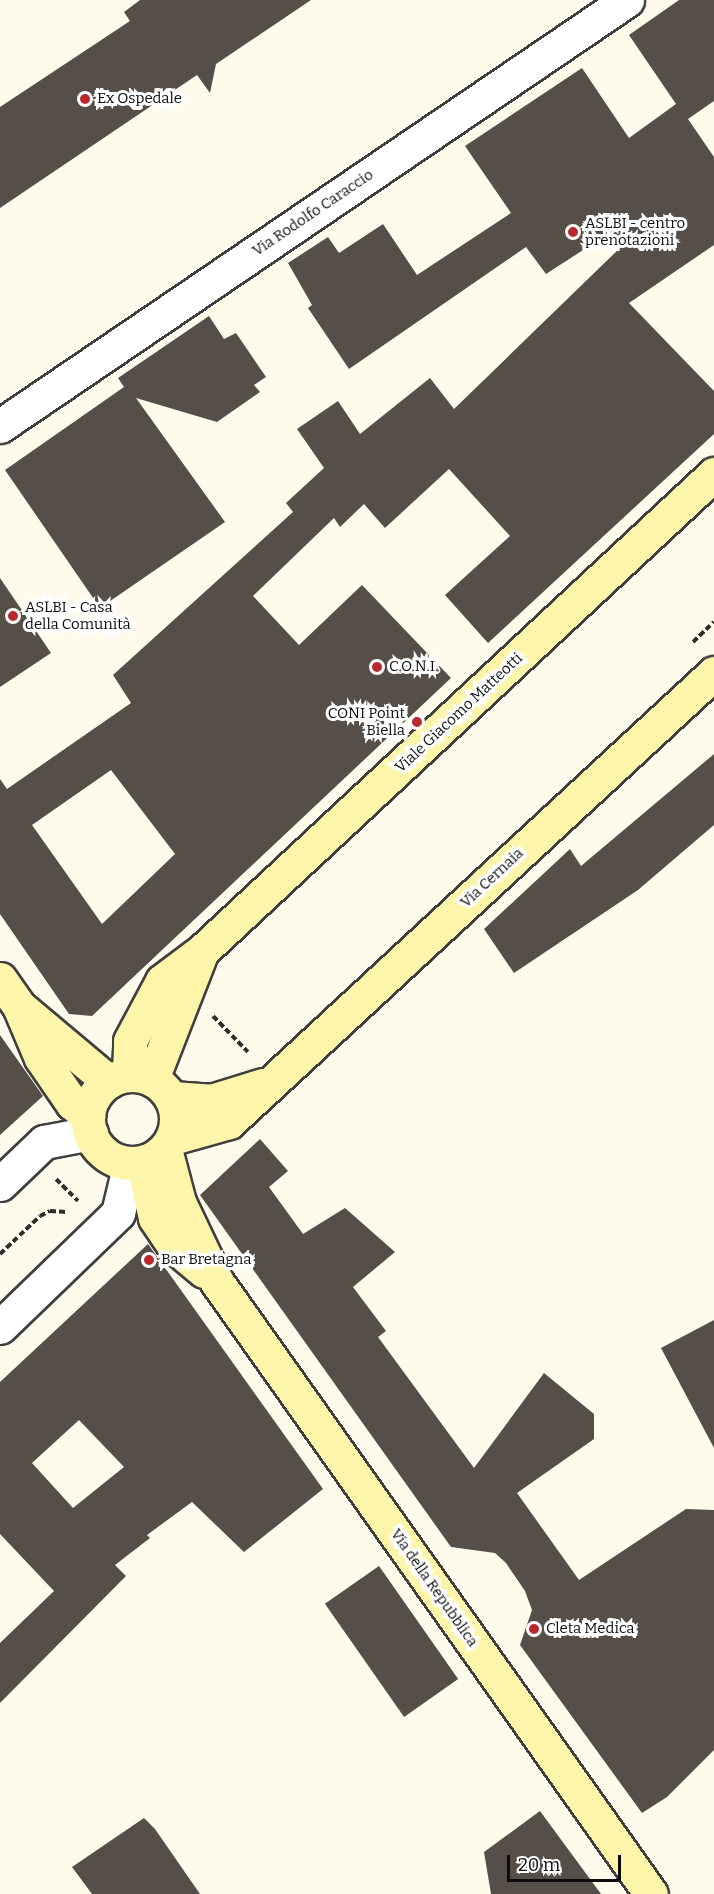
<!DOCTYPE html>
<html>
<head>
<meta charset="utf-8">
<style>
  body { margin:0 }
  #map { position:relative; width:714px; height:1894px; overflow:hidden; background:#fefbec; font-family:Bitter,serif }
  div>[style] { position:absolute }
  .building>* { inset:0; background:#554e49; transform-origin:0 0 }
  .path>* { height:4px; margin-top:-2px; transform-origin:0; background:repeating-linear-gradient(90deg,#2e2e2e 0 6px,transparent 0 9px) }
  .roads { filter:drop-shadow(2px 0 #3f3f3f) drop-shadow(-2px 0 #3f3f3f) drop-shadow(0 2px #3f3f3f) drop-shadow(0 -2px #3f3f3f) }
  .street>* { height:33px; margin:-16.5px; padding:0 16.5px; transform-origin:16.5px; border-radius:16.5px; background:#fff }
  .secondary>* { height:33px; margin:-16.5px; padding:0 16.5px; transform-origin:16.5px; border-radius:16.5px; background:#fdf5a9 }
  .secondary>.ring { margin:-16.5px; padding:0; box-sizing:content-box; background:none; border:33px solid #fdf5a9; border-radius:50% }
  .dots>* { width:16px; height:16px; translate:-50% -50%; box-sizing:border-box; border:3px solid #fff; border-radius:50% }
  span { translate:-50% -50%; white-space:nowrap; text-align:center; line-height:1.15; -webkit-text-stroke:6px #fff; paint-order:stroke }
  .poi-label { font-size:15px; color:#0c0c0c }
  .left { translate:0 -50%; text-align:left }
  .right { translate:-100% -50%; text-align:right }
  .street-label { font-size:15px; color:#0c0c0c }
  .scale { position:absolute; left:507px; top:1855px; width:114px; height:27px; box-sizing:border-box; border:3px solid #0c0c0c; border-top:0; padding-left:8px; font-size:18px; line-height:21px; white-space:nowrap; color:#0c0c0c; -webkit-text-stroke:4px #fff; paint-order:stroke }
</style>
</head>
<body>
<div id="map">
  <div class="building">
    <i style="clip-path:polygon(140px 0,311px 0,216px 64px,210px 93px,197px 75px,0 208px,0 107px,130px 21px,124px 12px)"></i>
    <i style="clip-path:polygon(evenodd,679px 0,714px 0,714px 101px,688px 119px,714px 157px,714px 245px,629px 303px,714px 391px,714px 434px,488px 643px,445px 595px,510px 536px,449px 469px,385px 528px,364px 504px,340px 527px,334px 518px,253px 596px,299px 645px,362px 585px,451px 678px,92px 1016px,69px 1014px,0 914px,0 779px,7px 789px,131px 703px,113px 675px,293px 512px,286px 503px,324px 468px,297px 429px,338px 401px,360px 434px,430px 378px,454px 409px,622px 246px,611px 232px,546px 274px,526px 247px,349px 369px,308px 308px,312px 305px,288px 263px,328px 237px,339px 253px,383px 224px,417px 275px,511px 213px,465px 146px,582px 68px,629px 138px,676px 104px,629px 35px,679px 0,111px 770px,175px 854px,102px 924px,32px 825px,111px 770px)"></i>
    <i style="clip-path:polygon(209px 316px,224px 339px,236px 333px,266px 377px,254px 385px,260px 392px,217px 422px,136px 398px,225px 522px,100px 608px,5px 470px,124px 387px,118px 378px)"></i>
    <i style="clip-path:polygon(0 578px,51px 653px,0 687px)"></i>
    <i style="clip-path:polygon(714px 754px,714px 825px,638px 890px,514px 973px,484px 929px,570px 849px,581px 866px)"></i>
    <i style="clip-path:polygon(0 1035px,43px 1096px,0 1135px)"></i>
    <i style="clip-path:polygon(260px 1139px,288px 1171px,269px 1187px,303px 1234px,345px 1208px,395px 1252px,353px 1287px,386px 1331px,378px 1337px,474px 1468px,544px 1373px,594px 1414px,594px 1439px,517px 1493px,579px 1580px,686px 1509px,714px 1510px,714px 1750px,667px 1797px,642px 1813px,520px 1645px,532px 1610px,525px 1591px,506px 1563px,495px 1553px,451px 1547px,200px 1195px)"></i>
    <i style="clip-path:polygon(evenodd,148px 1244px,323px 1489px,244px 1552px,192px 1502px,147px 1535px,150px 1538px,115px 1565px,126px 1576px,0 1703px,0 1643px,54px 1591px,0 1534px,0 1382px,148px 1244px,79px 1420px,124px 1467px,73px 1508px,32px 1463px,79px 1420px)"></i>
    <i style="clip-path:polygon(714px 1320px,714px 1448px,661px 1348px)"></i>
    <i style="left:379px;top:1566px;width:138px;height:66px;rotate:55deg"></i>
    <i style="clip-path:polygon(540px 1811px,601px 1894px,491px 1894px,484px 1852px)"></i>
    <i style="clip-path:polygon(144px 1818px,155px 1829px,200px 1894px,92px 1894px,72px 1867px)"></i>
  </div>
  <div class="path">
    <i style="left:693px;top:642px;width:29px;rotate:-44deg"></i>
    <i style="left:213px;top:1016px;width:50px;rotate:45.8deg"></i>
    <i style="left:56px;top:1179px;width:31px;rotate:45deg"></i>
    <i style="left:0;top:1254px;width:55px;rotate:-43.5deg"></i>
    <i style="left:40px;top:1216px;width:11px;rotate:-27deg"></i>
    <i style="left:50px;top:1211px;width:17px;rotate:3deg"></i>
  </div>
  <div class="roads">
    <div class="street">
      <i style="left:0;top:426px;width:758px;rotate:-34.19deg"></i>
      <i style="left:0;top:1184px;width:61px;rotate:-43.7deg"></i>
      <i style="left:44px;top:1142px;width:48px;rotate:-10.8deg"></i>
      <i style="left:0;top:1327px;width:164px;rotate:-44deg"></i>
      <i style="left:118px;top:1213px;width:51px;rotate:-76.5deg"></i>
    </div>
    <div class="secondary">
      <i style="left:0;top:979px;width:33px;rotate:55deg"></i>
      <i style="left:19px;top:1006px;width:56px;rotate:67.1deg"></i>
      <i style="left:41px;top:1058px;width:55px;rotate:55.4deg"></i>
      <i style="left:72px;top:1103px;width:21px;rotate:39deg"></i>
      <i style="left:20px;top:1007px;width:116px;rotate:40.1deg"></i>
      <i style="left:129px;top:1075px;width:34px;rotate:-88deg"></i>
      <i style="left:130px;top:1041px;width:68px;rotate:-61.9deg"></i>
      <i style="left:162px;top:981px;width:50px;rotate:-36.9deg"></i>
      <i style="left:202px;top:951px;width:700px;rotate:-42.97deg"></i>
      <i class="ring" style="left:88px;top:1075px;width:55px;height:55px"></i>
      <i style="left:152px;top:1079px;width:135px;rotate:-68.7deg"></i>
      <i style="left:172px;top:1098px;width:39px;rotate:4deg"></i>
      <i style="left:211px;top:1101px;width:54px;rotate:-17.1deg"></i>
      <i style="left:172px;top:1138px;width:59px;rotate:-15.7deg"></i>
      <i style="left:229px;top:1122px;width:661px;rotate:-42.79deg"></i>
      <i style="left:165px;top:1149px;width:55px;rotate:75.2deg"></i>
      <i style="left:179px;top:1202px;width:89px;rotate:64.6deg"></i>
      <i style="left:217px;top:1282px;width:750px;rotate:54.66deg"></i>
      <i style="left:143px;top:1162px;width:57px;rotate:77.9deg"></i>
      <i style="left:155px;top:1218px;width:34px;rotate:56deg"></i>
      <i style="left:174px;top:1246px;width:39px;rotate:40deg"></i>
    </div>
  </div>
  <div class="dots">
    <i style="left:85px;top:99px;background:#b8282d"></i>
    <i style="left:573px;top:232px;background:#b8282d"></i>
    <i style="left:13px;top:616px;background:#b8282d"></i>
    <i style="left:377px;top:667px;background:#b8282d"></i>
    <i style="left:417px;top:722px;background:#b8282d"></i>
    <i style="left:149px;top:1260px;background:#b8282d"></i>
    <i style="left:534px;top:1629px;background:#b8282d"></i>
  </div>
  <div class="poi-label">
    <span class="left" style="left:97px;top:99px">Ex Ospedale</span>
    <span class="left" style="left:585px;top:232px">ASLBI - centro<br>prenotazioni</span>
    <span class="left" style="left:25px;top:616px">ASLBI - Casa<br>della Comunità</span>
    <span class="left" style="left:389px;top:667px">C.O.N.I.</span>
    <span class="right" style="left:405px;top:722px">CONI Point<br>Biella</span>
    <span class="left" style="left:161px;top:1260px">Bar Bretagna</span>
    <span class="left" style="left:546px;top:1629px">Cleta Medica</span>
  </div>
  <div class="street-label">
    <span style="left:313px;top:213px;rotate:-34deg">Via Rodolfo Caraccio</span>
    <span style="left:459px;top:713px;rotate:-43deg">Viale Giacomo Matteotti</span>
    <span style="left:492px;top:878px;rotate:-43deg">Via Cernaia</span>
    <span style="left:434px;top:1588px;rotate:55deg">Via della Repubblica</span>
  </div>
  <div class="scale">20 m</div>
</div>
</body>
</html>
